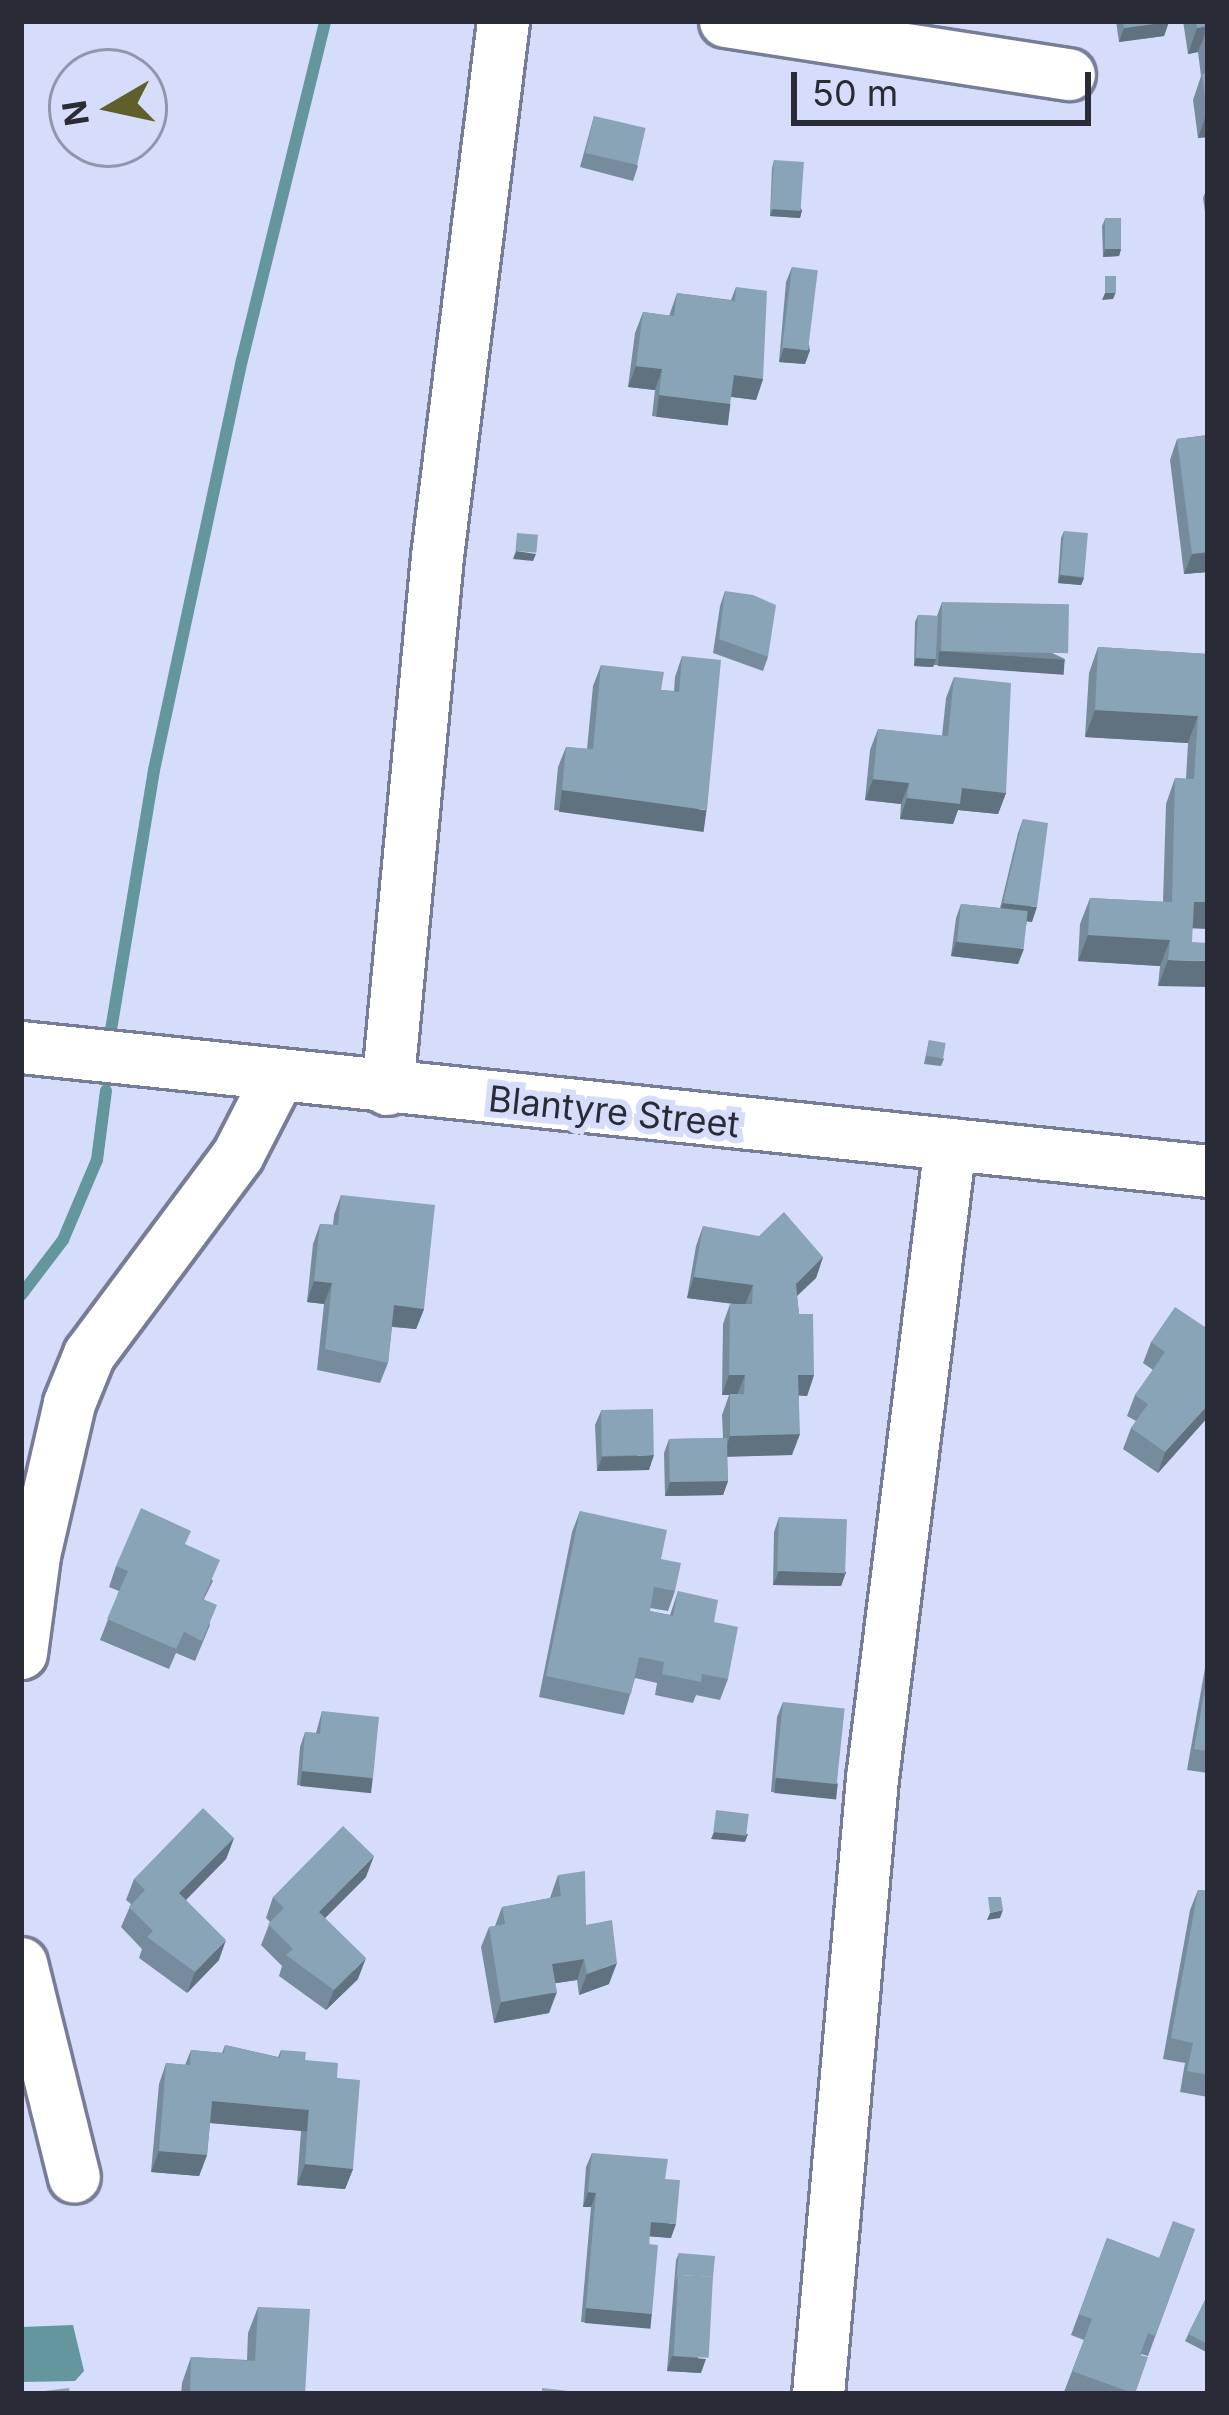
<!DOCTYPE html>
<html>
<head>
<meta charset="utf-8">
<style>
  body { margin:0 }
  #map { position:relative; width:1229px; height:2415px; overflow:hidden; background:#d6ddfb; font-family:Inter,sans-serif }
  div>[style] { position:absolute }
  .water>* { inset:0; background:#64969e }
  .stream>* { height:12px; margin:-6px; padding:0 6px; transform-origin:6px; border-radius:6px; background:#64969e }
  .roads { filter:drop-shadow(3px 0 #777d97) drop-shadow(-3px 0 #777d97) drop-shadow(0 3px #777d97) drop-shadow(0 -3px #777d97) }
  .minor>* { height:51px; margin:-25.5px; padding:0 25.5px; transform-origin:25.5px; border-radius:25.5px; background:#fff }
  .wall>* { inset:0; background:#768c9d }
  .shaded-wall>* { inset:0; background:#607280; transform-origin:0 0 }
  .building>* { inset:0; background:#89a3b7; transform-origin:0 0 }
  span { translate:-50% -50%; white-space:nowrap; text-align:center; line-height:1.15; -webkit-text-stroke:12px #d6ddfb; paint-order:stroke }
  .street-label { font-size:36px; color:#292c37 }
  .frame { position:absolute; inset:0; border:24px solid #292c37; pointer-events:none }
  .north { position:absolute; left:48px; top:48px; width:120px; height:120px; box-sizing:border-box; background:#d6ddfb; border:3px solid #9196ad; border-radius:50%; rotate:261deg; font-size:33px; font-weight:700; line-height:48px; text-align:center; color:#292c37 }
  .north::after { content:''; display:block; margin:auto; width:42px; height:54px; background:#605e2b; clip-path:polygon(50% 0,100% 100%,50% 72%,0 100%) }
  .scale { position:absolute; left:791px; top:72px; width:300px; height:54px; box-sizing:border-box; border:6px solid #292c37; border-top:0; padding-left:15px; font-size:36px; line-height:42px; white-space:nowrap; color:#292c37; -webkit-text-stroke:9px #d6ddfb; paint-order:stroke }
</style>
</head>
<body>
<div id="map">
  <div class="water">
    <i style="clip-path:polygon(73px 2325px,84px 2371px,75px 2381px,22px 2382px,21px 2327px)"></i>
  </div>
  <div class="stream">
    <i style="left:111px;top:1030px;width:264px;rotate:-80.6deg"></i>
    <i style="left:154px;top:770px;width:419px;rotate:-77.9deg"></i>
    <i style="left:242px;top:360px;width:349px;rotate:-76.2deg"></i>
    <i style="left:21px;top:1295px;width:69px;rotate:-52.6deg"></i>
    <i style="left:63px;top:1240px;width:87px;rotate:-67deg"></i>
    <i style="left:97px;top:1160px;width:70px;rotate:-82.6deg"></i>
  </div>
  <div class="roads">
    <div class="minor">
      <i style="left:725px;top:21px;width:348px;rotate:8.8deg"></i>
      <i style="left:21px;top:1047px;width:1193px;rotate:5.96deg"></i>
      <i style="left:387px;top:1089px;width:535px;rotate:-84.64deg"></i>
      <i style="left:437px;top:556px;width:539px;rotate:-82.97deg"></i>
      <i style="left:21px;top:1653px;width:99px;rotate:-82.4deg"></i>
      <i style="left:34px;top:1555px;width:156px;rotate:-77deg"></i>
      <i style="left:69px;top:1403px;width:53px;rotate:-67.8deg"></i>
      <i style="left:89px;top:1354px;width:249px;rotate:-53.3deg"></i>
      <i style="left:238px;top:1154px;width:85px;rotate:-62.8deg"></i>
      <i style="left:21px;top:1963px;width:220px;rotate:76.1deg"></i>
      <i style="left:818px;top:2394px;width:618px;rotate:-84.99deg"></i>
      <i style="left:872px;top:1778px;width:639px;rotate:-82.99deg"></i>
    </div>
  </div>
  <div class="wall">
    <i style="clip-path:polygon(1116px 21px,1169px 21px,1164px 36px,1119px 42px)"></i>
    <i style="clip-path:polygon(1183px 21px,1208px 21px,1208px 137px,1198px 138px,1193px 100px,1201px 76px,1198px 52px,1188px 54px)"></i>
    <i style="clip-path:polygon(594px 116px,638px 166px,633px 181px,580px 167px)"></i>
    <i style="clip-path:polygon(774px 160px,802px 210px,800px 218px,770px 216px,772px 168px)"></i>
    <i style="clip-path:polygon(1208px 185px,1208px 233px,1203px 198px)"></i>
    <i style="clip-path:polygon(1105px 219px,1121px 249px,1119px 256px,1103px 257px,1102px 226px)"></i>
    <i style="clip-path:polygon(792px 267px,810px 350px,805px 364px,779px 362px,786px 282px)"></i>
    <i style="clip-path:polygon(736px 287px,763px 379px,756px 400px,731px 397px,722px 425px,652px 416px,655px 390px,628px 387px,635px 333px,643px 312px,669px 316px,677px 293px,731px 300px)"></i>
    <i style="clip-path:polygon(1208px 435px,1208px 572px,1184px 574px,1170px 460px,1177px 439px)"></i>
    <i style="clip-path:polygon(1064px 531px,1084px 578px,1081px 585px,1058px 583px,1061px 538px)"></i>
    <i style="clip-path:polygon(725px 591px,768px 657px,763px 671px,713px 653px,720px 606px)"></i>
    <i style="clip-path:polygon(942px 602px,1065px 659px,1060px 673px,934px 665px,934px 663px,933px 667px,914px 666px,915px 622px,918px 615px,937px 616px)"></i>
    <i style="clip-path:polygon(1098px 647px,1208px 654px,1192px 928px,1158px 986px,1160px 966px,1078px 961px,1080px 924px,1090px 898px,1163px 902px,1166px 804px,1175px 778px,1186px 779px,1188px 743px,1085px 737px,1089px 673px)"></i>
    <i style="clip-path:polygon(682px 656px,700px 830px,554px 810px,558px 767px,566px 747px,587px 749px,593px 686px,601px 665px,661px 690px,674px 691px,675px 677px)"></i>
    <i style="clip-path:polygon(954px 677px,1006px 793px,998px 814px,958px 810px,953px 824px,900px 819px,901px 804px,865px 800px,870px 750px,878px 729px,942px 736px,946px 698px)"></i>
    <i style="clip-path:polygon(1023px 819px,1032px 922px,1027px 921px,1018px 964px,951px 956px,956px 918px,961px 904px,1000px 908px,1018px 833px)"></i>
    <i style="clip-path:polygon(929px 1040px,944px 1059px,941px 1066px,924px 1064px)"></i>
    <i style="clip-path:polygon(341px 1195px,424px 1309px,416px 1329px,392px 1327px,388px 1363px,380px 1383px,317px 1370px,324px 1304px,307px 1302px,313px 1244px,320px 1224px,333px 1225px,334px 1215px)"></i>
    <i style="clip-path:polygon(703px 1226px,823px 1257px,816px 1278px,797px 1296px,799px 1314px,814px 1375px,807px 1396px,799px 1395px,792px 1455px,727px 1456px,728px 1481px,723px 1495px,665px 1496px,664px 1453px,669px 1439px,723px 1438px,722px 1415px,729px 1395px,722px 1395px,723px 1324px,730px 1304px,733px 1304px,687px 1298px,696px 1246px)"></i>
    <i style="clip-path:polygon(1208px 1329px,1208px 1417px,1158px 1473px,1123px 1449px,1131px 1428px,1136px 1421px,1127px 1416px,1135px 1395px,1153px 1370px,1143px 1363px,1151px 1342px)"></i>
    <i style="clip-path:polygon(601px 1411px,649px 1470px,597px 1471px,595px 1425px)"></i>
    <i style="clip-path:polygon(580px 1511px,661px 1559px,675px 1591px,668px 1611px,650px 1608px,650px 1611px,670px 1615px,678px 1591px,714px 1622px,728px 1679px,720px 1700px,696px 1695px,693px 1703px,655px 1695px,657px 1683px,635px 1678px,624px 1715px,539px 1697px,572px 1532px)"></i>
    <i style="clip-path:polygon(779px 1517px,846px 1572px,841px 1586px,773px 1585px,774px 1532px)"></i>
    <i style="clip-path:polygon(186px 1545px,213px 1581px,204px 1599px,210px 1625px,195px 1661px,176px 1653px,169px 1669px,100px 1640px,119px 1591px,109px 1587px,116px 1566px)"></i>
    <i style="clip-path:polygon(1208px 1651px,1208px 1773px,1187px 1770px)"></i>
    <i style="clip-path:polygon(783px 1702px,838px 1784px,833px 1798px,771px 1792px,777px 1717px)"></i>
    <i style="clip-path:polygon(322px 1711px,373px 1778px,368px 1792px,297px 1785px,300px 1747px,305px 1732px,316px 1733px)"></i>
    <i style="clip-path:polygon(234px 1838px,226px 1859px,186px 1900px,219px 1960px,187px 1993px,139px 1958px,142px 1949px,121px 1927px,131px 1904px,126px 1900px,134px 1879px)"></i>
    <i style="clip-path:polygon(558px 1875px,586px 1925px,609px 1984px,579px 1995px,577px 1980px,555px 1983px,549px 2013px,494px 2023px,481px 1947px,489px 1927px,495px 1926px,502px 1907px,550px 1898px)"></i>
    <i style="clip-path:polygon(366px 1877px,325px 1918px,358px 1979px,326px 2010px,279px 1976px,282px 1966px,261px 1945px,270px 1922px,266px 1918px,273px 1897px)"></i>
    <i style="clip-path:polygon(1198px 1890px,1208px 1891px,1208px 2097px,1180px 2092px,1185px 2063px,1163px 2059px,1190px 1910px)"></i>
    <i style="clip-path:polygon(225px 2045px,278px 2057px,281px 2050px,305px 2060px,337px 2078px,353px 2169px,345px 2189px,297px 2185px,301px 2131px,210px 2123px,207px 2155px,199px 2176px,151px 2172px,159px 2084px,166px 2063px,185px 2065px,191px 2050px,222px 2053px)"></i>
    <i style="clip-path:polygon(592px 2153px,665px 2179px,671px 2238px,649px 2236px,652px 2314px,647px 2328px,581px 2322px,591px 2207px,583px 2207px,586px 2167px)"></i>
    <i style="clip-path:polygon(1195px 2229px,1148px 2356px,1141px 2354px,1135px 2394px,1070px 2394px,1064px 2392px,1084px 2340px,1071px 2335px,1107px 2238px,1159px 2258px)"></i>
    <i style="clip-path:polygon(679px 2253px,701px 2373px,667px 2371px,676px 2260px)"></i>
    <i style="clip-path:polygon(1208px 2294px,1208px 2353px,1185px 2341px)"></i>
    <i style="clip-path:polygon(258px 2307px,305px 2394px,181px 2394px,182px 2383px,191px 2357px,247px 2360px,248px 2333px)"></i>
  </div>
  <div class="shaded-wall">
    <i style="clip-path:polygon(1169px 22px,1164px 36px,1119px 42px,1124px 28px)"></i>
    <i style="clip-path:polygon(1208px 26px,1198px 52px,1188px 54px,1197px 28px)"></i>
    <i style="clip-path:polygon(1208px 112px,1208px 137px,1198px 138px,1207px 112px)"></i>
    <i style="clip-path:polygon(773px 209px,802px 210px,800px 218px,770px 216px)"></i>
    <i style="clip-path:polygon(1105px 249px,1121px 249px,1119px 256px,1103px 257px)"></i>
    <i style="clip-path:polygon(1116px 292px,1113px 299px,1102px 300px,1105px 293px)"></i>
    <i style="clip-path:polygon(784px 348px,810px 350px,805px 364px,779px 362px)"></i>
    <i style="clip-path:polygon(636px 366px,662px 369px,655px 390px,628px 387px)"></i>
    <i style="clip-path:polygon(734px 375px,763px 379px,756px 400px,726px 396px)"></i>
    <i style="left:659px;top:395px;width:72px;height:22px;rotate:7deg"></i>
    <i style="clip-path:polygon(516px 551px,536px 554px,533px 561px,513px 559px)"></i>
    <i style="clip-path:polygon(1208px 552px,1208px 572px,1184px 574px,1192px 554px)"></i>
    <i style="clip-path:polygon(1060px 575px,1084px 578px,1081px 585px,1058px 583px)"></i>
    <i style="left:939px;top:651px;width:126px;height:15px;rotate:4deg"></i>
    <i style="clip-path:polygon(916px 658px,936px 659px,933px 667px,914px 666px)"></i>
    <i style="clip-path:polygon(1095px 710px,1198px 716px,1188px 743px,1085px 737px)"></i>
    <i style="clip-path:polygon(873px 779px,909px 783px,901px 804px,865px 800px)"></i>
    <i style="clip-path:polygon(962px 788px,1006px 793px,998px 814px,958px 810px,953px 824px,900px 819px,907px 798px)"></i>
    <i style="left:562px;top:790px;width:146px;height:22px;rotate:8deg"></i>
    <i style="clip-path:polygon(1194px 902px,1208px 902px,1208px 929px,1184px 928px)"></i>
    <i style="clip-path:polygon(1003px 903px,1037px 907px,1032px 922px,998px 917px)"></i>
    <i style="clip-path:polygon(1088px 935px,1170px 940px,1160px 966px,1078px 961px)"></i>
    <i style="clip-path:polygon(956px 942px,1024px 949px,1018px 964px,951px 956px)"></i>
    <i style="clip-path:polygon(1168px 960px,1208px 961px,1208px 987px,1158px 986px)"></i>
    <i style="clip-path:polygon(823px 1257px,816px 1278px,788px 1304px,796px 1284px)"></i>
    <i style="clip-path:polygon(694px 1277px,753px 1285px,745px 1305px,687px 1298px)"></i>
    <i style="clip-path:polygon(314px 1281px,332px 1283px,324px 1304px,307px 1302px)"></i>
    <i style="clip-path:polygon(394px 1305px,424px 1309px,416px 1329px,387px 1326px)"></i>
    <i style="clip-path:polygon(729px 1375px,745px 1375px,737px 1395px,722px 1395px)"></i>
    <i style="clip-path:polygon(798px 1375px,814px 1375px,807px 1396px,791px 1395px)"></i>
    <i style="clip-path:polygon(1208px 1405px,1208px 1417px,1158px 1473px,1165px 1452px)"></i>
    <i style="clip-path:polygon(800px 1434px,792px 1455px,723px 1457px,730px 1436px)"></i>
    <i style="clip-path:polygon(654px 1455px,649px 1470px,597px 1471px,602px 1457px)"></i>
    <i style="clip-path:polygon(728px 1481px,723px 1495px,665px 1496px,670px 1482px)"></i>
    <i style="clip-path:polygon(779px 1571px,846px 1572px,841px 1586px,773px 1585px)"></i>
    <i style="left:302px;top:1771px;width:71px;height:15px;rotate:6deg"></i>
    <i style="left:776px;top:1778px;width:62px;height:15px;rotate:6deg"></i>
    <i style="clip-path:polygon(714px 1832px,748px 1834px,745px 1842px,711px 1839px)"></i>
    <i style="clip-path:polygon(234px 1838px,226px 1859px,172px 1914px,179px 1893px)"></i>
    <i style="clip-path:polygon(374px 1856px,366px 1877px,311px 1932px,319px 1912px)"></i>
    <i style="clip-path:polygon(1003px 1910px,1000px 1918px,987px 1920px,990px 1913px)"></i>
    <i style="clip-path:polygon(226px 1940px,219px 1960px,187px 1993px,195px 1972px)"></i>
    <i style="clip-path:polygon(366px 1958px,358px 1979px,326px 2010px,334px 1990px)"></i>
    <i style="clip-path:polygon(584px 1959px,577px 1980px,544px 1985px,552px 1964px)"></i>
    <i style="clip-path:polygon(617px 1963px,609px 1984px,579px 1995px,587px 1974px)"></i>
    <i style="clip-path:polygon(557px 1992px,549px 2013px,494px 2023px,501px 2002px)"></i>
    <i style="left:212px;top:2101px;width:97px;height:22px;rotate:5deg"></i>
    <i style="clip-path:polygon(159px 2151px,207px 2155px,199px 2176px,151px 2172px)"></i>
    <i style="clip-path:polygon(305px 2164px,353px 2169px,345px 2189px,297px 2185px)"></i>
    <i style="clip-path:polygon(588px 2192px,596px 2193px,591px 2207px,583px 2207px)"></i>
    <i style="clip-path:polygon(651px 2222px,676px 2224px,671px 2238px,645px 2236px)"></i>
    <i style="left:586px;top:2308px;width:66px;height:15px;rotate:5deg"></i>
    <i style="clip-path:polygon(672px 2356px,706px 2359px,701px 2373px,667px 2371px)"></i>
  </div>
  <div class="building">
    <i style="clip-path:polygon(1123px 21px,1169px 21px,1169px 22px,1124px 28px)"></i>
    <i style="clip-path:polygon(1196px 21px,1208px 21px,1208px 29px,1208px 26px,1197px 28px)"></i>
    <i style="clip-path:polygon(1208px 73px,1208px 112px,1207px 112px,1202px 74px)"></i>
    <i style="left:594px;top:116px;width:53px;height:38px;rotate:13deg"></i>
    <i style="left:774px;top:160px;width:30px;height:49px;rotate:4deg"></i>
    <i style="left:1121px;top:218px;width:31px;height:16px;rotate:90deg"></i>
    <i style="left:792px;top:267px;width:26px;height:81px;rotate:7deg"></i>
    <i style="left:1105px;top:276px;width:11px;height:17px"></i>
    <i style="clip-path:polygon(736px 287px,767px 291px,763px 379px,734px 375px,730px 404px,659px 395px,662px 369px,636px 366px,643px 312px,674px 316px,677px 293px,735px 301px)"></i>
    <i style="clip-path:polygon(1208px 435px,1208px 552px,1192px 554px,1177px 439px)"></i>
    <i style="left:1064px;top:531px;width:24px;height:44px;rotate:5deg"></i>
    <i style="left:517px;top:533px;width:21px;height:18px;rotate:5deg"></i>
    <i style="clip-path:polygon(725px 591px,753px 595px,776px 605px,768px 657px,719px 639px)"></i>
    <i style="left:942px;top:602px;width:127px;height:49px;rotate:1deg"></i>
    <i style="left:918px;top:615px;width:20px;height:43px;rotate:3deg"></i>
    <i style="clip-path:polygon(1098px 647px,1208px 654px,1208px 902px,1194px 902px,1192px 942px,1208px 943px,1208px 961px,1168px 960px,1170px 940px,1088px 935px,1090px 898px,1172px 902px,1175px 778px,1194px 779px,1198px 716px,1095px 710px)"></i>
    <i style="clip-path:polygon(682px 656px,721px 660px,707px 810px,562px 790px,566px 747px,593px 749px,601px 665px,664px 672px,661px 690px,679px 692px)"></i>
    <i style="clip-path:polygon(954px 677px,1011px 683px,1006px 793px,962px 788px,960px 804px,907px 798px,909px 783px,873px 779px,878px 729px,948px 736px)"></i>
    <i style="clip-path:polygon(1023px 819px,1048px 823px,1037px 907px,1003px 903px)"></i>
    <i style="left:961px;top:904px;width:67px;height:38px;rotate:6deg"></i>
    <i style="left:929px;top:1040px;width:17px;height:16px;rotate:10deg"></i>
    <i style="clip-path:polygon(341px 1195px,435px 1205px,424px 1309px,394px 1305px,388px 1363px,325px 1349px,332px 1283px,314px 1281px,320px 1224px,338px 1225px)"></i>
    <i style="clip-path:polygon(784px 1212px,823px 1257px,796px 1284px,799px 1314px,813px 1314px,814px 1375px,798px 1375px,800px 1434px,730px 1436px,730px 1394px,744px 1394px,745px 1375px,729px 1375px,730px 1304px,752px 1304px,753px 1285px,694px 1277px,703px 1226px,759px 1236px)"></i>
    <i style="clip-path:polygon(1175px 1307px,1208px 1329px,1208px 1405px,1165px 1452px,1131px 1428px,1148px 1404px,1135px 1395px,1165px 1352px,1151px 1342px)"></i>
    <i style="left:653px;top:1409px;width:46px;height:52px;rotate:89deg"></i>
    <i style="left:727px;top:1438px;width:43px;height:58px;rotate:89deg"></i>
    <i style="clip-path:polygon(141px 1508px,191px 1531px,185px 1544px,220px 1560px,203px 1599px,217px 1605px,202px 1641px,184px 1632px,176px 1649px,107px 1619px,128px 1571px,116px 1566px)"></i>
    <i style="clip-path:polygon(580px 1511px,667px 1530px,661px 1559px,681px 1563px,675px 1591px,654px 1587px,650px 1611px,673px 1616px,678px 1591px,718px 1600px,714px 1622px,738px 1627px,728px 1679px,702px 1674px,701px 1682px,662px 1674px,664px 1662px,639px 1657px,631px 1694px,546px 1676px)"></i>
    <i style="left:779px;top:1517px;width:68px;height:54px;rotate:2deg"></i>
    <i style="clip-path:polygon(1208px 1672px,1208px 1751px,1194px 1749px)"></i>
    <i style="left:783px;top:1702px;width:62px;height:76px;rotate:6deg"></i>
    <i style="clip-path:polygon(322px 1711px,379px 1717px,373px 1778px,302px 1771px,305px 1732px,320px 1734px)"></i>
    <i style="clip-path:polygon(203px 1808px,234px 1838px,179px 1893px,226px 1940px,195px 1972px,147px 1937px,153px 1931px,129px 1907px,145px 1890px,134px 1879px)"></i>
    <i style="left:716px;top:1810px;width:33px;height:22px;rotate:7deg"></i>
    <i style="clip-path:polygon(343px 1826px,374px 1856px,319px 1912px,366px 1958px,334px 1990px,286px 1955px,293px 1949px,268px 1924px,284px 1908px,273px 1897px)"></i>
    <i style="clip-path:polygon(585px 1871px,586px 1925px,612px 1920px,617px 1963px,587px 1974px,584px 1959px,552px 1964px,557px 1992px,501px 2002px,489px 1927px,505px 1924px,502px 1907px,561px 1896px,558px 1875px)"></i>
    <i style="clip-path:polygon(1198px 1890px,1208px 1891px,1208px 2075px,1187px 2071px,1193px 2043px,1171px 2038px)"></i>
    <i style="clip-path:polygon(988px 1897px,1001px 1897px,1003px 1910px,990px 1913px)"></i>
    <i style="clip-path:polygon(225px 2045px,280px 2058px,281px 2050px,306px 2052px,305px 2060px,338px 2063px,337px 2078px,360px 2080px,353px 2169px,305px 2164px,309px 2110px,212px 2101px,207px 2155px,159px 2151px,166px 2063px,190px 2065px,191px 2050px,224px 2053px)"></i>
    <i style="clip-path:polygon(592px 2153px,668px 2159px,665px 2179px,680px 2180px,676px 2224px,651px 2222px,649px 2244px,658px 2245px,652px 2314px,586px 2308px,596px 2193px,588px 2192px)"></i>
    <i style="clip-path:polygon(1173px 2221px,1195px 2229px,1155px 2336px,1148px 2333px,1140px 2355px,1148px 2357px,1135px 2394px,1072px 2371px,1092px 2319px,1079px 2314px,1107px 2238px,1159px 2258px)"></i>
    <i style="clip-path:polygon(679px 2253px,715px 2256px,713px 2277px,678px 2275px,676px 2280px)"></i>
    <i style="left:678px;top:2275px;width:35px;height:81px;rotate:3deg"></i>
    <i style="clip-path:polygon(1208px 2294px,1208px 2344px,1188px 2334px)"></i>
    <i style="clip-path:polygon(258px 2307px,310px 2309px,305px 2394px,190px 2394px,191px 2357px,255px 2361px)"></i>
    <i style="clip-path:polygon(69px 2388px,70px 2394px,36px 2394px,36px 2392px)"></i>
    <i style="clip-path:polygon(542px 2388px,595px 2394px,542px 2394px)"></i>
  </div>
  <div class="street-label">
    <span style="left:614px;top:1112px;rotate:6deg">Blantyre Street</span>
  </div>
  <div class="frame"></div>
  <div class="north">N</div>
  <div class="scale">50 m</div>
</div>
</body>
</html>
